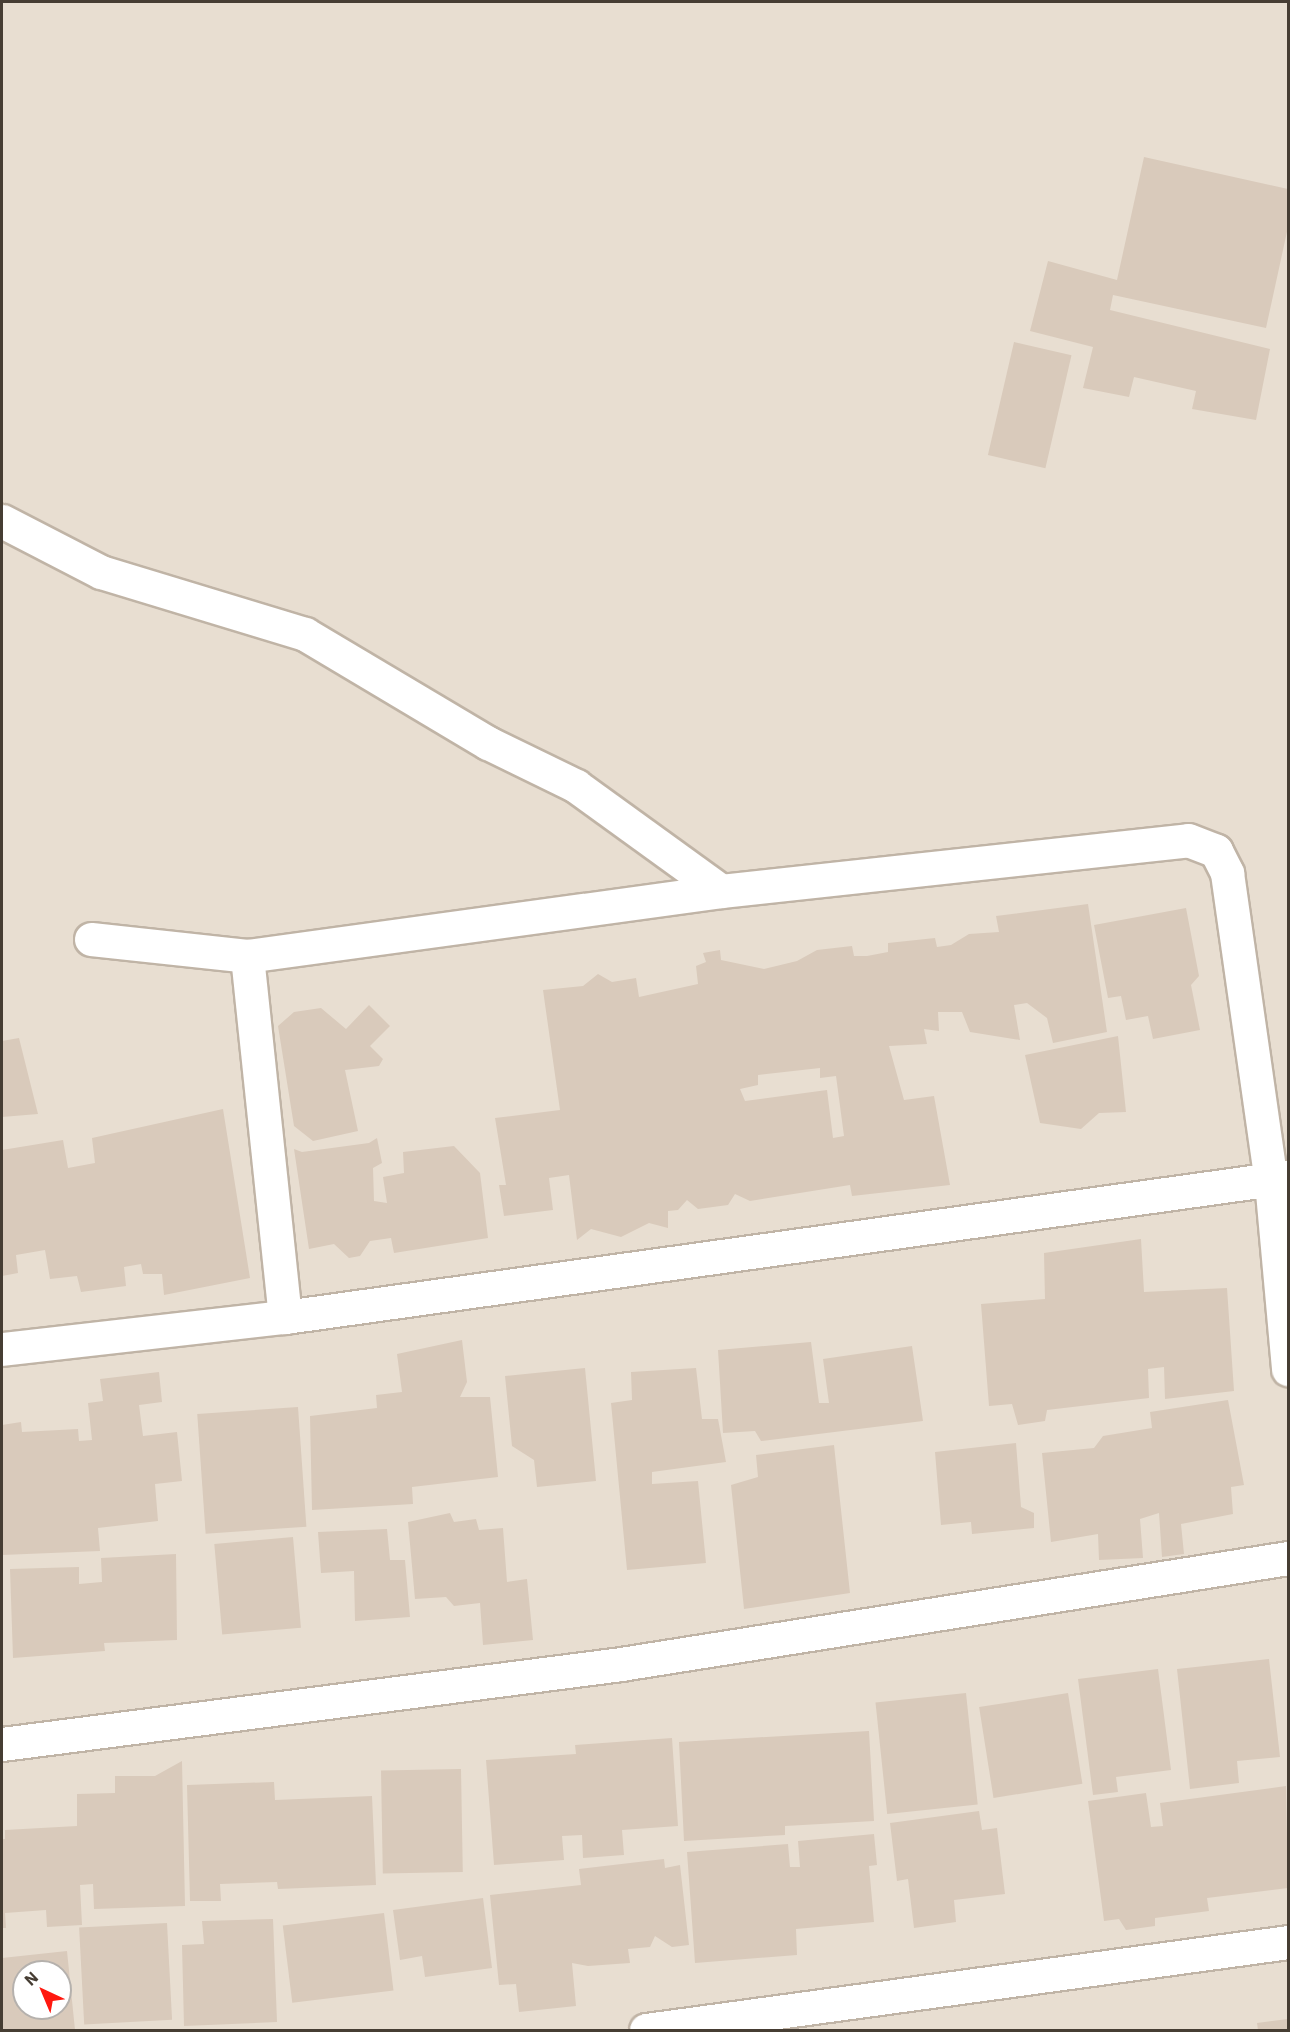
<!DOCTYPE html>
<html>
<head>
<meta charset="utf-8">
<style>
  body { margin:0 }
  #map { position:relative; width:1290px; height:2032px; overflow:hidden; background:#f4ede4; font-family:"IBM Plex Sans",sans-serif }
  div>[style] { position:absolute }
  .residential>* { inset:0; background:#e8ded1 }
  .building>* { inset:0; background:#d9cabb; transform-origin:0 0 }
  .roads { filter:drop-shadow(2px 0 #c0b4a6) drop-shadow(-2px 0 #c0b4a6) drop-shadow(0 2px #c0b4a6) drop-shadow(0 -2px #c0b4a6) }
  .minor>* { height:33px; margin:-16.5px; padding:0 16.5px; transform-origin:16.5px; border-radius:16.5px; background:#fff }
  span { translate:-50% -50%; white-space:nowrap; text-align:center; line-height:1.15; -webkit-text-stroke:6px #fff; paint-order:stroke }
  .frame { position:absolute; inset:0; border:3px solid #463d33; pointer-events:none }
  .north { position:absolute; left:12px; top:1960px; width:60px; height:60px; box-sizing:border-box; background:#fff; border:2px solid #b5b1ad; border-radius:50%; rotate:316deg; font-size:16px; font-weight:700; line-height:24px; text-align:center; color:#463d33 }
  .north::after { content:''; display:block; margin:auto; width:21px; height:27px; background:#ff180f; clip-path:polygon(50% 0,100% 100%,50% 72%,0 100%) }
</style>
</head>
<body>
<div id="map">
  <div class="residential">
    <i style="clip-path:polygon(evenodd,2px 2px,1288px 2px,1288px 2030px,2px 2030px,2px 2px,24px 1972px,60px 1972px,60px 2008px,24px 2008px,24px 1972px)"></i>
  </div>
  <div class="building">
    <i style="clip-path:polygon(1144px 157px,1288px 189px,1288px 227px,1266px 328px,1113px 295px,1110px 310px,1270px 349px,1256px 420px,1192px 409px,1196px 391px,1134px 377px,1129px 397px,1083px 388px,1093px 347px,1030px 331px,1048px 261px,1117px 280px)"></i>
    <i style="left:1014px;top:342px;width:59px;height:116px;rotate:13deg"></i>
    <i style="clip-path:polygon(evenodd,1088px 904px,1107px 1032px,1053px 1043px,1047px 1018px,1027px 1003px,1014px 1005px,1020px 1040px,970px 1032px,962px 1012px,938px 1012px,939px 1031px,924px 1029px,927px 1044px,889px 1046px,904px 1100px,934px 1096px,950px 1185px,852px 1196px,850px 1185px,750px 1201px,735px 1194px,728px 1205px,698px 1209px,687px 1200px,678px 1210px,668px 1211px,668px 1228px,649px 1223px,621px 1237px,591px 1229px,577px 1240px,569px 1175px,549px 1178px,553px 1210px,504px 1216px,499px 1185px,506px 1185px,495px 1118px,560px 1110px,543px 990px,583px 986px,598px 974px,612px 982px,636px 978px,639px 997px,698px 984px,696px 966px,706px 962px,703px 953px,720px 950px,721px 960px,764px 969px,797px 961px,817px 950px,852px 946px,854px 956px,867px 956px,888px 952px,888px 943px,935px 938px,937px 947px,951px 945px,969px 934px,999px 932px,996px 916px,1088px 904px,820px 1068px,820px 1078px,836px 1076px,844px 1136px,833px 1138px,827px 1090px,745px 1101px,740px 1089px,758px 1085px,758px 1075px,820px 1068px)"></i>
    <i style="clip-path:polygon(1186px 908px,1199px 976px,1191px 985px,1200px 1030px,1153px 1039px,1148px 1016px,1126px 1020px,1121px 996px,1108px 998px,1094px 925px)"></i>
    <i style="clip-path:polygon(369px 1005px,390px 1026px,370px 1046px,383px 1059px,379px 1066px,345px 1070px,358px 1131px,313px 1141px,294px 1126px,278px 1026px,294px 1012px,321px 1008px,346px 1029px)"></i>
    <i style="clip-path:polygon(1118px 1036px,1126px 1112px,1099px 1113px,1081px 1129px,1040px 1123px,1025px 1055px)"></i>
    <i style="clip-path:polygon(19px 1038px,38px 1114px,2px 1117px,2px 1041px)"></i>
    <i style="clip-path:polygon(223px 1109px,250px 1278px,164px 1295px,162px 1274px,143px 1274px,141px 1264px,124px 1267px,126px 1286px,81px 1292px,77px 1276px,50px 1279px,45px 1250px,16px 1255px,18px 1273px,2px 1276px,2px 1150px,63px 1140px,68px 1168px,95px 1163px,92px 1138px)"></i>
    <i style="clip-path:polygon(377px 1138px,382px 1163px,373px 1168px,374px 1201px,387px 1203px,383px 1177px,404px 1173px,403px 1152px,454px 1146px,480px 1173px,488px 1238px,394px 1253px,391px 1238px,370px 1241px,360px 1256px,349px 1258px,334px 1244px,309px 1249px,294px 1149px,302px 1152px,369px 1143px)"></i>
    <i style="clip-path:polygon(1141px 1239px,1144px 1292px,1227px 1288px,1234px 1391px,1165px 1399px,1164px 1367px,1148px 1369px,1149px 1398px,1047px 1410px,1045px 1421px,1018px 1425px,1012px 1404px,989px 1406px,981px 1304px,1045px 1299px,1044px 1253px)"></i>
    <i style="clip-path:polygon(462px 1340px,467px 1382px,460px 1397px,490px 1397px,498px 1477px,412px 1487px,413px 1504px,312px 1510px,310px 1416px,377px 1408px,376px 1395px,402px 1392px,397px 1354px)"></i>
    <i style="clip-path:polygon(811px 1342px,819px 1403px,829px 1403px,823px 1359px,912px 1346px,923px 1421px,761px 1441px,755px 1431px,723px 1433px,718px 1350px)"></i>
    <i style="clip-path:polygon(585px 1368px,596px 1481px,537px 1487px,534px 1460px,512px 1446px,505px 1376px)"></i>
    <i style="clip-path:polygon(696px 1368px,702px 1419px,718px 1419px,726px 1462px,652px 1472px,652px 1484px,698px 1481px,706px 1563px,627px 1570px,611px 1403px,632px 1400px,631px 1372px)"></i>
    <i style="clip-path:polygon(159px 1372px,162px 1402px,139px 1405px,143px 1436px,177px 1432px,182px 1481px,155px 1484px,158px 1521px,98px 1528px,100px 1551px,2px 1555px,2px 1425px,21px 1422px,22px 1432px,78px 1429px,79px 1441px,92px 1440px,88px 1403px,103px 1401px,100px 1379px)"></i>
    <i style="clip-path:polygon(1228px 1400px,1244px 1485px,1231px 1487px,1233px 1514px,1181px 1524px,1184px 1554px,1162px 1557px,1159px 1513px,1140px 1519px,1143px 1558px,1099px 1560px,1098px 1534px,1051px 1542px,1042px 1453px,1094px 1448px,1103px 1436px,1152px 1428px,1150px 1412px)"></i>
    <i style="left:298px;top:1407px;width:120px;height:101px;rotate:86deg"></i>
    <i style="clip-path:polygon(1016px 1443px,1021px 1507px,1034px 1513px,1034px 1528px,972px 1534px,971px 1522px,941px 1525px,935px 1452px)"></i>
    <i style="clip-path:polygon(834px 1445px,850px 1593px,744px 1609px,731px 1485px,758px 1477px,756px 1455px)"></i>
    <i style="clip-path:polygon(450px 1513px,454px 1522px,476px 1519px,479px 1530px,503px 1528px,507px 1582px,527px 1579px,533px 1640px,483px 1645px,480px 1603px,454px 1606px,446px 1597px,415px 1599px,408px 1522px)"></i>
    <i style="clip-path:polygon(387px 1529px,390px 1560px,405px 1560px,410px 1617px,355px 1621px,354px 1571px,321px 1573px,318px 1532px)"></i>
    <i style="left:293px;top:1537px;width:91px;height:79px;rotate:85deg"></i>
    <i style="clip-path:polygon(176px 1554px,177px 1640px,104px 1643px,105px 1651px,13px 1658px,10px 1569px,79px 1567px,79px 1584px,102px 1582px,101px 1558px)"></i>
    <i style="clip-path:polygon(1269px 1659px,1280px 1757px,1237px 1761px,1239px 1783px,1190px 1789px,1177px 1669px)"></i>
    <i style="clip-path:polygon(1158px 1669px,1171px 1770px,1116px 1777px,1118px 1792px,1093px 1795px,1078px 1679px)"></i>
    <i style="left:966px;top:1693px;width:112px;height:91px;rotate:84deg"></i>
    <i style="left:1068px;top:1693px;width:92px;height:90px;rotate:81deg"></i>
    <i style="clip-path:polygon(869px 1731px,874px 1821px,785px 1826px,785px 1835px,684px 1841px,679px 1742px)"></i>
    <i style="clip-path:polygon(672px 1738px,678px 1826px,622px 1830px,624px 1855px,583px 1858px,582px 1835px,562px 1836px,564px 1860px,494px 1865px,486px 1760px,576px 1754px,575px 1745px)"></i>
    <i style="clip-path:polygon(182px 1761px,185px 1906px,94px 1909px,93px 1884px,80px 1885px,82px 1925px,47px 1927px,46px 1910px,5px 1913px,6px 1928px,2px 1928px,2px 1839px,5px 1839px,5px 1830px,77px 1826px,77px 1794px,115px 1793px,115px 1776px,155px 1776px)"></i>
    <i style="left:461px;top:1769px;width:103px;height:80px;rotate:89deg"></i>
    <i style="clip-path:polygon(274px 1782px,275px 1800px,372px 1796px,376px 1885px,278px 1889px,277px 1882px,220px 1884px,221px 1901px,190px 1901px,187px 1785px)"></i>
    <i style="clip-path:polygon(1286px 1786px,1288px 1888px,1207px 1898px,1209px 1911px,1155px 1918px,1155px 1926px,1126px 1930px,1119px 1919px,1104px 1921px,1088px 1801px,1146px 1793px,1151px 1827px,1163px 1826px,1160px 1803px)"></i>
    <i style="clip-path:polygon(979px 1811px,982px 1830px,997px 1828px,1005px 1894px,954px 1900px,956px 1922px,914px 1928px,908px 1879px,897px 1881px,890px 1823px)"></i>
    <i style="clip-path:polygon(874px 1834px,877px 1865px,869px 1866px,874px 1922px,796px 1929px,797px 1955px,695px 1963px,687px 1852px,788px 1844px,790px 1867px,800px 1867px,798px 1841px)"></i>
    <i style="clip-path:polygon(664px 1859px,665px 1868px,680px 1865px,689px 1945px,672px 1947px,655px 1936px,650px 1947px,628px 1949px,630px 1963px,588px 1966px,572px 1963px,576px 2006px,519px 2012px,516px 1984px,499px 1985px,490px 1895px,581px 1885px,579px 1869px)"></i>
    <i style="clip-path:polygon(483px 1898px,492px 1968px,425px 1977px,422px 1956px,400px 1960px,393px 1910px)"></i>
    <i style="left:384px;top:1913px;width:78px;height:102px;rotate:83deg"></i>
    <i style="clip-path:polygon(273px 1919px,277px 2022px,184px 2026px,182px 1945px,204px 1944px,202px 1921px)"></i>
    <i style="left:167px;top:1923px;width:97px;height:88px;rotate:87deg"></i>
    <i style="clip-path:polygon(evenodd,67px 1951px,75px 2030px,2px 2030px,2px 1958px,67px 1951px,24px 1972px,60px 1972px,60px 2008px,24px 2008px,24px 1972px)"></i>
    <i style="clip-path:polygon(1288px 2019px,1288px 2030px,1258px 2030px,1257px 2023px)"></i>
  </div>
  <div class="roads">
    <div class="minor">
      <i style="left:2px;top:521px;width:111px;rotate:27.3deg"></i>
      <i style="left:101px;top:572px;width:213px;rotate:16.9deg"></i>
      <i style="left:305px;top:634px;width:213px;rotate:30.8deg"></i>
      <i style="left:488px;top:743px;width:98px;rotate:26deg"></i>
      <i style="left:576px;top:786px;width:179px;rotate:35.9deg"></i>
      <i style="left:91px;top:939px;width:157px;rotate:6.2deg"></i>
      <i style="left:247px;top:956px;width:478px;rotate:-7.8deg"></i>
      <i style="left:721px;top:891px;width:470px;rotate:-6.2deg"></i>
      <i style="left:1188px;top:840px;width:30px;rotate:21deg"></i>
      <i style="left:1216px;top:851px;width:25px;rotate:63deg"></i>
      <i style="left:1227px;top:873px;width:311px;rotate:81.9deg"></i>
      <i style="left:1271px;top:1181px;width:189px;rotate:84.8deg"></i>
      <i style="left:247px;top:956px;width:363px;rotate:84deg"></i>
      <i style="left:2px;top:1349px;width:285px;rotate:-6.5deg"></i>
      <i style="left:285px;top:1317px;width:1013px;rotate:-7.95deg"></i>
      <i style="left:2px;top:1744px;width:624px;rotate:-7.36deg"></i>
      <i style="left:621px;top:1664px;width:675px;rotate:-9.03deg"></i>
      <i style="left:646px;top:2030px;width:648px;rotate:-7.8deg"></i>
    </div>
  </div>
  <div class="frame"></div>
  <div class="north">N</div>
</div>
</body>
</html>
